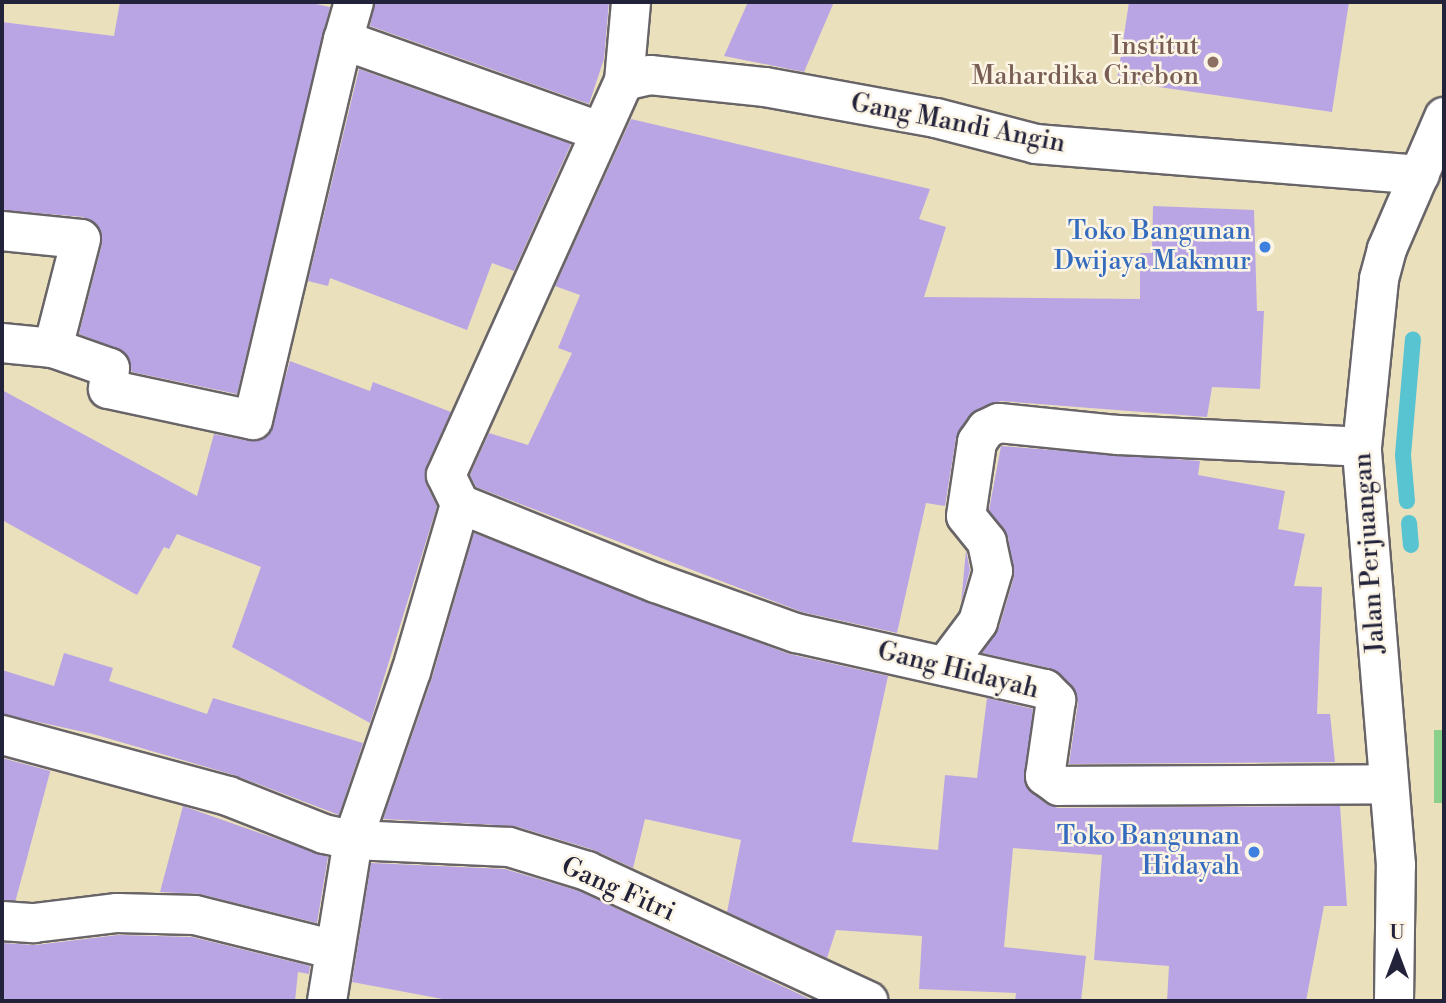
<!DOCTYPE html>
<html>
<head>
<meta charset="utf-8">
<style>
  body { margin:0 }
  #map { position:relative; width:1446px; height:1003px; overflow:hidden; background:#eae0bc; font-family:"Libre Bodoni",serif }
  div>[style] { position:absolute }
  .green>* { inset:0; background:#8bd18b; transform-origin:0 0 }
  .stream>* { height:16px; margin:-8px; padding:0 8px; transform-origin:8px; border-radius:8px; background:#58c3d1 }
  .building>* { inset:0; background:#baa5e4; transform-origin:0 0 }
  .roads { filter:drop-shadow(2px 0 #686468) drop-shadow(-2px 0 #686468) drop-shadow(0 2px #686468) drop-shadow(0 -2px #686468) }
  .minor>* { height:38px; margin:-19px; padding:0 19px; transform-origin:19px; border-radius:19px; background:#fff }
  .tertiary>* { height:38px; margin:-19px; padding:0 19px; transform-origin:19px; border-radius:19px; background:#fff }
  .dots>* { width:19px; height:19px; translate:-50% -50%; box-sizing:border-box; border:4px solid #fcf5e5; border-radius:50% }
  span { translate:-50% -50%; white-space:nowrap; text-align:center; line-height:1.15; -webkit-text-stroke:5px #fcf5e5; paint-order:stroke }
  .education-label { font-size:26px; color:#785e54 }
  .right { translate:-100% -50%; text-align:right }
  .street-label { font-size:26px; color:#22223b }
  .shop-label { font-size:26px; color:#366cbe }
  .frame { position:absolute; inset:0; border:4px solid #22223b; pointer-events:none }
  .north { position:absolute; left:1362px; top:919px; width:70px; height:70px; -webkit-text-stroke:5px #fcf5e5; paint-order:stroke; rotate:0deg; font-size:19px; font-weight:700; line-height:28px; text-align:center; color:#22223b }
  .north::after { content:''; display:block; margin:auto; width:24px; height:32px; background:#22223b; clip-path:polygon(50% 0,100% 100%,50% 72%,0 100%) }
</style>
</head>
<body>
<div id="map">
  <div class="green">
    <i style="left:1434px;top:730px;width:10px;height:73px"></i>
  </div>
  <div class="stream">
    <i style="left:1407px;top:501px;width:46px;rotate:-95deg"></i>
    <i style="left:1403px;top:455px;width:116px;rotate:-85.1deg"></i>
    <i style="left:1409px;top:523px;width:22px;rotate:85deg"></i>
  </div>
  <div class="building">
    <i style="clip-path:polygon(120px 2px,306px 2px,330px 7px,237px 394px,132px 372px,125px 352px,79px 334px,102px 244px,101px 231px,83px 217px,2px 210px,2px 22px,114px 36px)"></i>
    <i style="clip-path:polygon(375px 2px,609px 2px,604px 59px,589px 104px,370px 26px)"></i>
    <i style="clip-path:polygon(748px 2px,834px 2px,804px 72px,724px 56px)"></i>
    <i style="clip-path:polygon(1129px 2px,1349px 2px,1332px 112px,1117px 81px)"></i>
    <i style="clip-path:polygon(359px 69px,571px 144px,514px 271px,492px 263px,467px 330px,330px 278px,328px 286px,308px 281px)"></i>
    <i style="clip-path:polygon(631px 119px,930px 189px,919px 219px,946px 227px,924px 297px,1140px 299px,1140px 253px,1152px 253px,1153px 206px,1254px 210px,1257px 311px,1264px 311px,1260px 389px,1212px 387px,1207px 417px,1001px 401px,976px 410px,956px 438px,945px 506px,926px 503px,897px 633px,802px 612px,476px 487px,470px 475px,489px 433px,528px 445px,572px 353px,558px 348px,580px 295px,555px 286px)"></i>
    <i style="clip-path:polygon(290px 361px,370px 391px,373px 382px,451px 412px,426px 467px,426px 484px,437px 506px,370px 723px,232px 647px,261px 567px,177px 534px,169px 549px,164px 547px,137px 595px,2px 520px,2px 390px,197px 496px,214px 434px,249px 441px,269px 434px)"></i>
    <i style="clip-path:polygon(1001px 446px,1200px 461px,1198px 475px,1285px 491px,1278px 529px,1305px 534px,1294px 586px,1322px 587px,1317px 714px,1330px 714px,1335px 762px,1069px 764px,1078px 703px,1072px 685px,1050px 668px,982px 653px,999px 628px,1014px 577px,1008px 537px,989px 510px)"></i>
    <i style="clip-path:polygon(474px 533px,789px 654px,888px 676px,852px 842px,938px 850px,945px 775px,977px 778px,987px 698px,1033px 709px,1025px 784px,1046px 804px,1058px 808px,1340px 806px,1347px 906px,1324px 906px,1306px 1001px,1167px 1001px,1169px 966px,1094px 960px,1102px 855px,1013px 848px,1004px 947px,1086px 956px,1081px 1001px,1015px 1001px,1016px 993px,919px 989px,922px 936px,836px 930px,827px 958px,727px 912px,741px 840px,645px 819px,633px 868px,594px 850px,515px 826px,383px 819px,432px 678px)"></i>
    <i style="clip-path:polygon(966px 550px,970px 570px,961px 603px)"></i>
    <i style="clip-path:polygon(64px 653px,113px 668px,109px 681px,207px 714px,213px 698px,363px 743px,339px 815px,234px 775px,93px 734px,2px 714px,2px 670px,54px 686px)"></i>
    <i style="left:2px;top:758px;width:50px;height:141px;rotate:15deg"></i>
    <i style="clip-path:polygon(183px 806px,328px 857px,317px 923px,200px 894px,160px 892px)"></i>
    <i style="clip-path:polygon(371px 863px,505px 869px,579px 891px,814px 1001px,453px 1001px,352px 982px)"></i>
    <i style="clip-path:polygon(118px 935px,192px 937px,310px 966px,309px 974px,298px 972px,295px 1001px,2px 1001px,2px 943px,36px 945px)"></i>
  </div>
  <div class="roads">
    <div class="minor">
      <i style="left:354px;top:2px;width:40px;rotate:106deg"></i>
      <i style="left:343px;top:40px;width:272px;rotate:19.6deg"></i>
      <i style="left:624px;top:81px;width:27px;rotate:-13deg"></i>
      <i style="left:650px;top:75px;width:116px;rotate:6deg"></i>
      <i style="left:765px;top:87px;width:174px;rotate:10.3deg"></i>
      <i style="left:936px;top:118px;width:103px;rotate:14.6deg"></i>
      <i style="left:1036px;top:144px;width:385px;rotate:4.6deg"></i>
      <i style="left:2px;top:231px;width:79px;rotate:5.8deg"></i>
      <i style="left:81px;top:239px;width:113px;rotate:104.4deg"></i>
      <i style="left:53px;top:348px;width:60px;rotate:19.3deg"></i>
      <i style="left:110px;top:368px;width:21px;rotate:95deg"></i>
      <i style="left:108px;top:389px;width:148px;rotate:12.1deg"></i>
      <i style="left:253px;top:420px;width:391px;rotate:-76.7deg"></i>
      <i style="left:2px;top:343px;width:51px;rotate:5.6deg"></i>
      <i style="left:460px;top:504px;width:211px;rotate:22deg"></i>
      <i style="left:656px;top:583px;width:149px;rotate:19.7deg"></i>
      <i style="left:796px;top:633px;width:255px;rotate:12.7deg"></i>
      <i style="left:1045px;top:689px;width:16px;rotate:45deg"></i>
      <i style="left:1056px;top:700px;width:77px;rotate:98.2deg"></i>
      <i style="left:1045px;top:776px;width:17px;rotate:36deg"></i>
      <i style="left:1059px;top:786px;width:329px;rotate:-0.3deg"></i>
      <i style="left:945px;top:666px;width:55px;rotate:-53.1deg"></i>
      <i style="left:978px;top:622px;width:53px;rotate:-73.6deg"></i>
      <i style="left:993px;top:571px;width:30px;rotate:-102deg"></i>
      <i style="left:987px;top:542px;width:33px;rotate:-129deg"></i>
      <i style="left:966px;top:516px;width:75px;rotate:-81.5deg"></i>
      <i style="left:977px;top:442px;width:16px;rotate:-55deg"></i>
      <i style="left:986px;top:429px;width:14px;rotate:-25deg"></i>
      <i style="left:999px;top:423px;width:120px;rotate:5.8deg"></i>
      <i style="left:1118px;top:435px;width:244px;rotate:2.8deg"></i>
      <i style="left:2px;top:735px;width:234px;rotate:15.1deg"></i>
      <i style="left:228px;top:796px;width:103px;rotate:21.6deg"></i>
      <i style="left:324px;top:834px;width:30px;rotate:12deg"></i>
      <i style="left:353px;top:840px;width:156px;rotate:2.6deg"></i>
      <i style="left:509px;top:847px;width:82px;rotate:17.1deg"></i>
      <i style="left:587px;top:871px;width:310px;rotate:24.8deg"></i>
      <i style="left:2px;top:921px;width:32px;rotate:4deg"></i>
      <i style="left:34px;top:923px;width:84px;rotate:-6.9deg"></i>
      <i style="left:117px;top:913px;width:78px;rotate:1.5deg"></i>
      <i style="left:195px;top:915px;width:144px;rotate:14deg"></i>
      <i style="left:327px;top:1001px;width:163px;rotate:-80.8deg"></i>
      <i style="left:353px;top:840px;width:178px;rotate:-71deg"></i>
      <i style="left:411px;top:672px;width:175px;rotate:-73.7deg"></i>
      <i style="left:460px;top:504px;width:32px;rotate:-116deg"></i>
      <i style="left:446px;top:475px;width:432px;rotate:-65.7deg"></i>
      <i style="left:624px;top:81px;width:79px;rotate:-84.9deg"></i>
    </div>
    <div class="tertiary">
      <i style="left:1394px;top:1001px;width:136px;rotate:-89.2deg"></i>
      <i style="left:1396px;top:865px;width:419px;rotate:-94.7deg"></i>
      <i style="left:1362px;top:447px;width:169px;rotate:-84.2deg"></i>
      <i style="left:1379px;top:279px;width:31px;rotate:-75deg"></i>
      <i style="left:1387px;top:249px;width:144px;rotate:-66.6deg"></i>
    </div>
  </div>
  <div class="dots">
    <i style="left:1213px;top:62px;background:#8d6e63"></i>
    <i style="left:1265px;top:247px;background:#3f7fe0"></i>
    <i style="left:1254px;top:852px;background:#3f7fe0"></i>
  </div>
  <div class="education-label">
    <span class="right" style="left:1199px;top:62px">Institut<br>Mahardika Cirebon</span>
  </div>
  <div class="street-label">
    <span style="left:958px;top:124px;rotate:11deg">Gang Mandi Angin</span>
    <span style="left:1370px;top:553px;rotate:-94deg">Jalan Perjuangan</span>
    <span style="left:958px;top:671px;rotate:14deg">Gang Hidayah</span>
    <span style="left:618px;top:890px;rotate:24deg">Gang Fitri</span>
  </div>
  <div class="shop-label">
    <span class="right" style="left:1251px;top:247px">Toko Bangunan<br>Dwijaya Makmur</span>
    <span class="right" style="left:1240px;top:852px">Toko Bangunan<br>Hidayah</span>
  </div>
  <div class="frame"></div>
  <div class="north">U</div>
</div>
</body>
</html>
